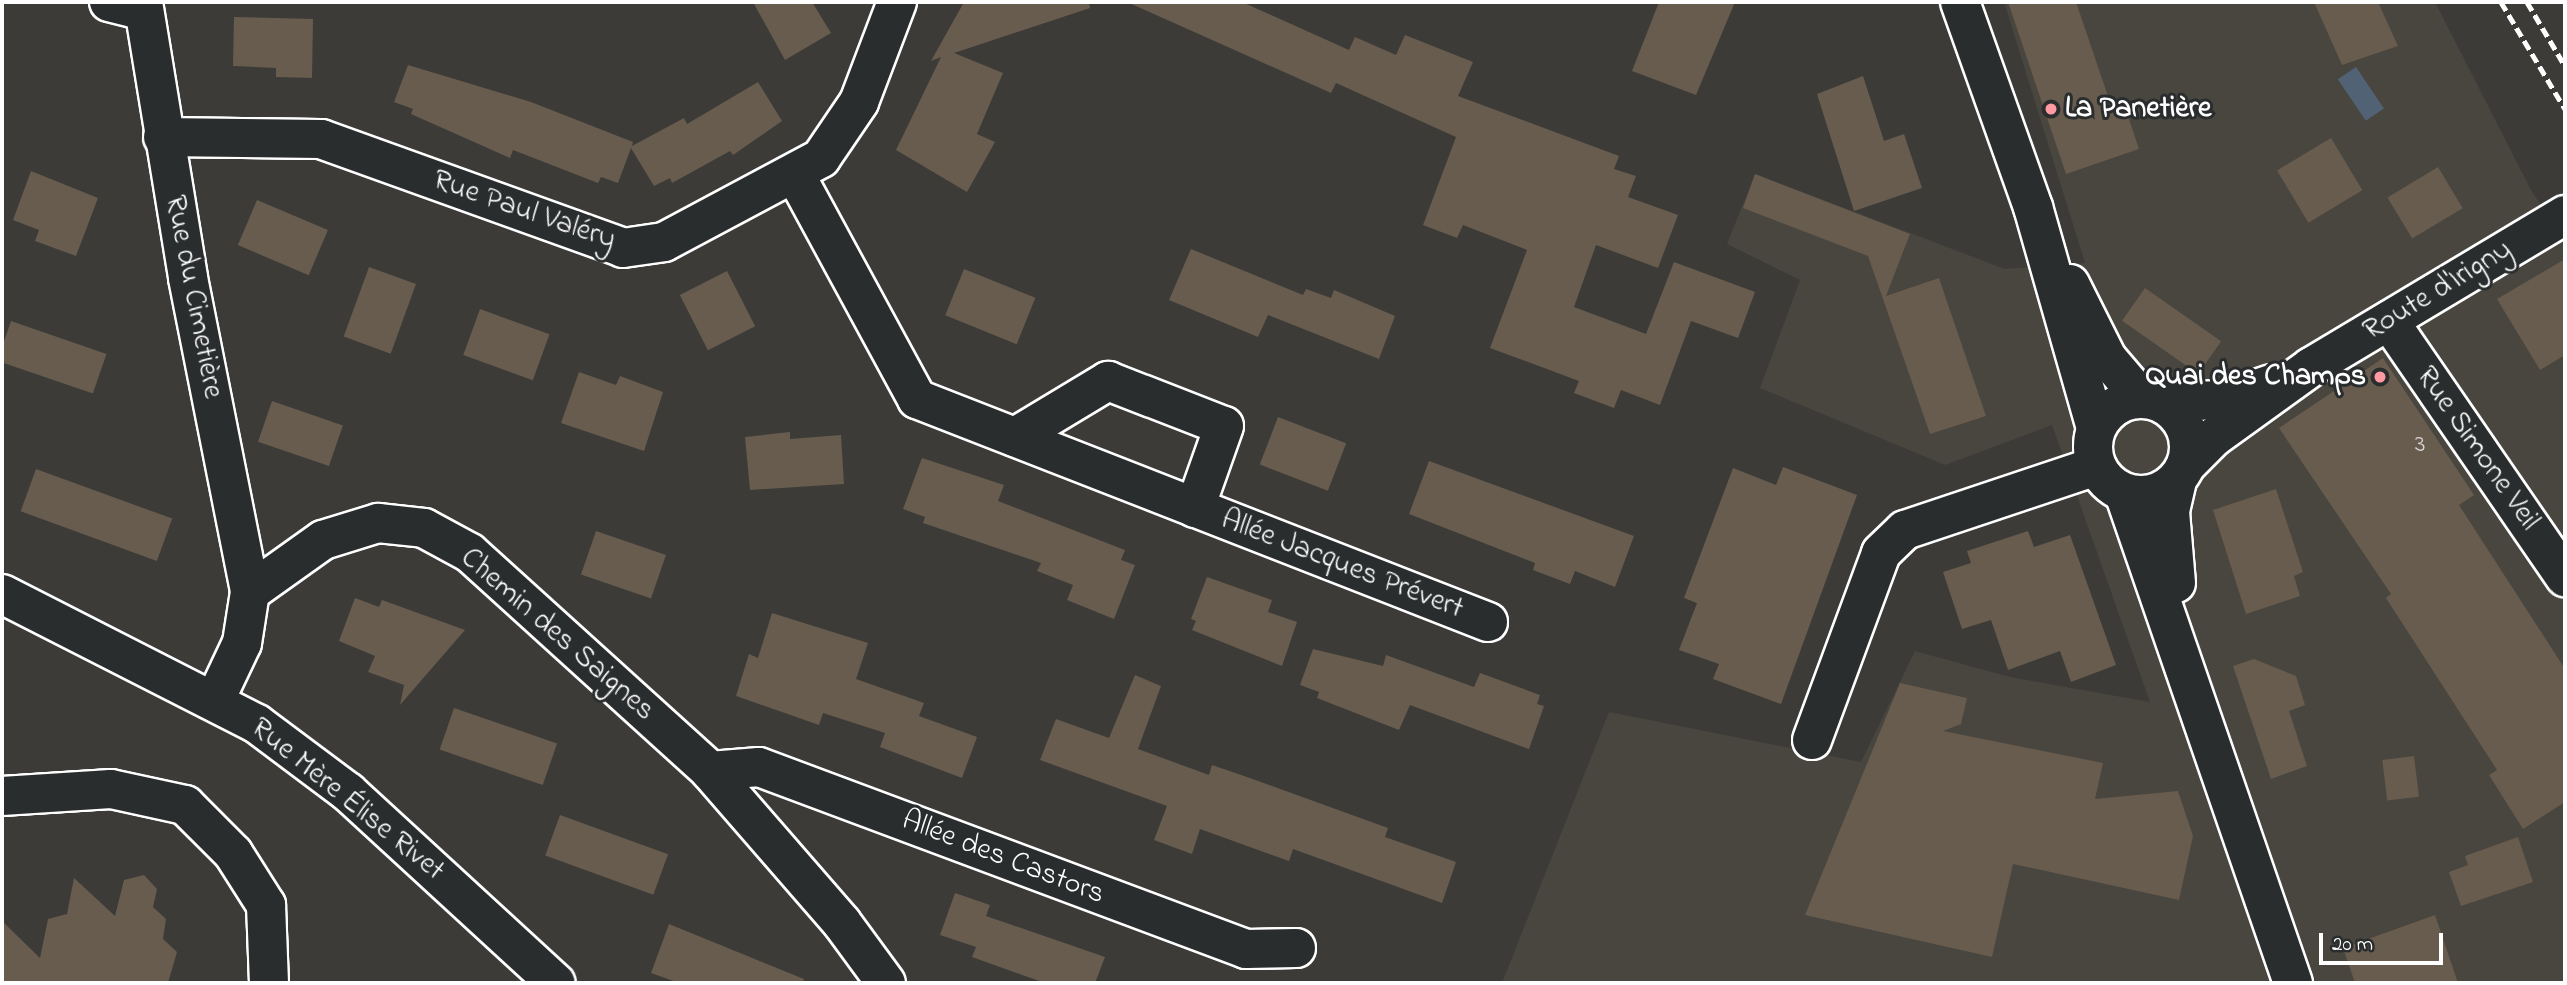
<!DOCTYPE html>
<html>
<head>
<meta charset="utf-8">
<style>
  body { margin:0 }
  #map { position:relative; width:2567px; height:985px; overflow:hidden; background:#3c3b38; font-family:"Indie Flower",sans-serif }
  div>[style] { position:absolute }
  .built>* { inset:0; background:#49453f }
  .water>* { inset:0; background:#506273; transform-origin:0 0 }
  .building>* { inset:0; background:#675c4e; transform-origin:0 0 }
  .roads { filter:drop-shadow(2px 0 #fff) drop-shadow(-2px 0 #fff) drop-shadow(0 2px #fff) drop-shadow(0 -2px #fff) }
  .street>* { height:38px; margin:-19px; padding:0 19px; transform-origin:19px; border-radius:19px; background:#2a2d2e }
  .secondary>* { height:38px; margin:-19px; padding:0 19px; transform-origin:19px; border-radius:19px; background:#2a2d2e }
  .secondary>.ring { margin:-19px; padding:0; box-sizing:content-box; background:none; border:38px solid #2a2d2e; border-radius:50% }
  .rail>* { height:5px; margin-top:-2.5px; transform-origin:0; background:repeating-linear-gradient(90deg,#fff 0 10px,transparent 0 15px) }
  .dots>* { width:19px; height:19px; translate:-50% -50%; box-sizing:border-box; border:4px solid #2a2d2e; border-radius:50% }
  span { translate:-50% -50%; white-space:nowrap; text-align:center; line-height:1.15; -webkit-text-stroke:6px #2a2d2e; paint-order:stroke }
  .number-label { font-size:26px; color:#d9d6d3 }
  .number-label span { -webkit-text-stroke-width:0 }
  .poi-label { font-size:30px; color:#fff; font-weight:700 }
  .left { translate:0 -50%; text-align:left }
  .right { translate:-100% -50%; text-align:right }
  .street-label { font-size:30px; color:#fff }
  .frame { position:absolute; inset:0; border:4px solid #fff; pointer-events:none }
  .scale { position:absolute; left:2319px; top:933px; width:124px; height:32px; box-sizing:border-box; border:4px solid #fff; border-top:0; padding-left:9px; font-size:21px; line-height:24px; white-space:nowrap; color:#fff; -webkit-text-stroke:5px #2a2d2e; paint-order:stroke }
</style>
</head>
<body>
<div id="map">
  <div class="built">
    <i style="clip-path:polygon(2004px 2px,2435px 2px,2531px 190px,2565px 241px,2565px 983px,1502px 983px,1609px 712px,1861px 762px,1915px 651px,2010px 677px,2150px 702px,2052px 425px,1945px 465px,1760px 388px,1800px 280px,1727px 244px,1755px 174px,2005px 269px,2085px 263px)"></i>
  </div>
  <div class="water">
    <i style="left:2356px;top:67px;width:50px;height:22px;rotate:56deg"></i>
  </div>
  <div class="building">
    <i style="clip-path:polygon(753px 2px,812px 2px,831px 33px,785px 60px)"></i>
    <i style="clip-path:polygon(964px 2px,1089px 2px,1090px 8px,954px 53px,1003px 73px,977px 134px,995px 142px,967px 192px,896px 150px,941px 57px,931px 61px)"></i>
    <i style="clip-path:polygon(1127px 2px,1242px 2px,1349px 50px,1355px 37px,1396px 55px,1405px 35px,1473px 62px,1458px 96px,1619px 156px,1614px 169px,1636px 176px,1628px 197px,1678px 215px,1658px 268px,1596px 245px,1574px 307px,1646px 334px,1674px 262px,1755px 292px,1738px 338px,1691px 321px,1660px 405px,1621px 390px,1614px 408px,1574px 393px,1579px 381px,1490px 348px,1527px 250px,1463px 225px,1457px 238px,1423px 225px,1456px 137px,1336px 83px,1331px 93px)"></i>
    <i style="clip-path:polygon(1659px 2px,1735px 2px,1696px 95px,1632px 71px)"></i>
    <i style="clip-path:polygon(2008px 2px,2076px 2px,2113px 111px,2125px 107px,2139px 149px,2066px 174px)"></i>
    <i style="clip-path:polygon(2314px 2px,2378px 2px,2398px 46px,2342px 65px)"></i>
    <i style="clip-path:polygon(234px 17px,313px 19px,312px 78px,276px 77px,276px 68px,233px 66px)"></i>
    <i style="clip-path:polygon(408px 65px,531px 102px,633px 142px,632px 146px,684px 118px,687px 124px,758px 82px,782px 121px,733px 155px,730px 151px,672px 183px,670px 178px,654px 186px,631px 148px,618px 183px,601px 177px,598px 183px,513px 150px,510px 158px,411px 114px,413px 109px,394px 102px)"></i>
    <i style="clip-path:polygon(1863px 76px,1884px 141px,1904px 134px,1922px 188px,1854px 211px,1817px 94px)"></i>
    <i style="left:2331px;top:138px;width:61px;height:63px;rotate:59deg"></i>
    <i style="left:2438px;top:167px;width:48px;height:59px;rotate:59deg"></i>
    <i style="clip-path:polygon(31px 171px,98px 198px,76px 256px,35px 241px,39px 230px,13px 220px)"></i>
    <i style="clip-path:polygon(1755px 174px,1910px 234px,1886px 296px,1939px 278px,1986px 416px,1930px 434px,1868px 256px,1743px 208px)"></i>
    <i style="left:257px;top:200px;width:77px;height:49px;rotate:23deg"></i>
    <i style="clip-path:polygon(1191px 249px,1303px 295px,1306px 289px,1331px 298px,1334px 290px,1395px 316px,1379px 359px,1268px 315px,1258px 337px,1169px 300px)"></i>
    <i style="clip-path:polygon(2565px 259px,2565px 355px,2540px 370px,2497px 299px)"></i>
    <i style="left:369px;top:267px;width:50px;height:74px;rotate:20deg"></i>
    <i style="left:964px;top:269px;width:77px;height:50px;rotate:22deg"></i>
    <i style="left:727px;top:271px;width:62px;height:53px;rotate:63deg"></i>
    <i style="left:2145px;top:288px;width:93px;height:40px;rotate:35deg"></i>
    <i style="left:480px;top:309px;width:74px;height:49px;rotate:20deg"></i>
    <i style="left:11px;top:321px;width:101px;height:42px;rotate:19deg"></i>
    <i style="clip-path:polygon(2383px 358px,2474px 495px,2459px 505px,2565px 669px,2565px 802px,2523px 829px,2489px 775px,2497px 770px,2386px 598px,2391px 594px,2279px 428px)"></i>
    <i style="clip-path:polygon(579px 372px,616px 385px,620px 376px,663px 392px,644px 451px,561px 423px)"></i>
    <i style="left:272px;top:401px;width:75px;height:43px;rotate:19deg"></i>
    <i style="left:1278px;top:417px;width:73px;height:51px;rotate:21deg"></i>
    <i style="clip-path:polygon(790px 432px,790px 439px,841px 435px,844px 484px,750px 490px,745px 437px)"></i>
    <i style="clip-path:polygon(922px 458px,1004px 485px,998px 501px,1125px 550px,1121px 560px,1135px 565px,1114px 619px,1067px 600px,1073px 585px,1037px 571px,1041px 563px,923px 523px,925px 517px,903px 509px)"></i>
    <i style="clip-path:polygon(1429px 461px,1634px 536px,1615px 587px,1575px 571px,1570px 584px,1533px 570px,1535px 563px,1409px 514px)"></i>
    <i style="clip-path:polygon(1783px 467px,1857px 495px,1781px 704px,1713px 679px,1719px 664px,1679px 650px,1697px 603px,1684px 598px,1733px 468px,1776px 485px)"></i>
    <i style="left:36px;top:469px;width:145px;height:45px;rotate:20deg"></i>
    <i style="clip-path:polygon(2276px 489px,2303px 572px,2294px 576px,2300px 596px,2246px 614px,2213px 510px)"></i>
    <i style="left:596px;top:531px;width:74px;height:46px;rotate:19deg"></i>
    <i style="clip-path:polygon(2028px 531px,2034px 547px,2070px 535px,2116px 665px,2071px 682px,2060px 651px,2008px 670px,1991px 620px,1962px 629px,1943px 572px,1971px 563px,1967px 551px)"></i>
    <i style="clip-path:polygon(1207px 577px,1272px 600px,1268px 612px,1297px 622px,1282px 666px,1192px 630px,1196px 621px,1191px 619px)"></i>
    <i style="clip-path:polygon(355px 598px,379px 607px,382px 600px,465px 630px,400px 705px,404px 685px,368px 672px,375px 656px,339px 641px)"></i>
    <i style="clip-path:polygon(772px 613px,868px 643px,856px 679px,924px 703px,919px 716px,977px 737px,962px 778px,880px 747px,885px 733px,823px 713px,819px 725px,736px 696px,749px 654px,758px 658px)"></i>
    <i style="clip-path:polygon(1313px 649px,1383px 666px,1386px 655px,1474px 687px,1480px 673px,1540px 695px,1537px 704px,1544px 706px,1529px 749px,1410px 705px,1399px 730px,1317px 698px,1319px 692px,1300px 685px)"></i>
    <i style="clip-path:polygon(2254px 659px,2296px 676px,2305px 705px,2289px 711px,2307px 766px,2271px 779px,2233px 666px)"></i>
    <i style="clip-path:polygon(1135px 675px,1161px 686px,1138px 749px,1209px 775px,1212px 765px,1247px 777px,1388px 828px,1385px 837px,1456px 862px,1442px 903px,1293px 849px,1289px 861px,1200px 829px,1192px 854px,1154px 840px,1167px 806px,1040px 760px,1056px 719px,1109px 738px)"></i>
    <i style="clip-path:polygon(1900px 683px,1967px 698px,1961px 724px,1943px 731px,2103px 763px,2095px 799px,2178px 791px,2193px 836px,2179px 900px,2013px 864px,1992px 957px,1805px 915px)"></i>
    <i style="left:454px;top:708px;width:109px;height:44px;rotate:19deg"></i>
    <i style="left:2414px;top:756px;width:41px;height:32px;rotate:83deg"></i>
    <i style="left:560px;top:815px;width:115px;height:43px;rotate:20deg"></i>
    <i style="clip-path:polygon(2518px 837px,2533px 882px,2461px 906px,2449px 872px,2468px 865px,2465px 856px)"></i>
    <i style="clip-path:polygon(144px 875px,157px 889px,153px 907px,166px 919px,163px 939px,177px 952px,168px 983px,2px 983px,2px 921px,40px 958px,48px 919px,67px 914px,74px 878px,115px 916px,124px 880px)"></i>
    <i style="clip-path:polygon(955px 893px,990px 905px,986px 916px,1105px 957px,1095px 983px,1045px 983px,972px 957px,976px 947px,940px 935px)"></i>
    <i style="clip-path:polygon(2435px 915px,2458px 983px,2355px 983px,2343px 948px)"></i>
    <i style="clip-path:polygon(669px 924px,804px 979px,803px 983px,679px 983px,651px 973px)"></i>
  </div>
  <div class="roads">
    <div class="street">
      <i style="left:109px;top:2px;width:34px;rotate:14deg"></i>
      <i style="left:143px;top:2px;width:280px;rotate:80.7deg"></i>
      <i style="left:188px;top:278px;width:320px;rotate:78.8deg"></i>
      <i style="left:163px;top:137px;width:158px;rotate:0.7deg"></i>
      <i style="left:321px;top:139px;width:321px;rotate:19.8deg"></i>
      <i style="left:623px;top:248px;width:41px;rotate:-8.3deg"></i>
      <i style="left:664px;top:242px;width:178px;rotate:-28.1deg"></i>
      <i style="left:821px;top:158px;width:68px;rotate:-55.8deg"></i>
      <i style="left:859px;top:102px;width:107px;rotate:-69.2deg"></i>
      <i style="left:796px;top:176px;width:254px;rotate:61.5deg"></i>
      <i style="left:917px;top:399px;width:613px;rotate:21.33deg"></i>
      <i style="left:2389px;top:321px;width:311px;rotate:55.5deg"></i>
      <i style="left:1015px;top:437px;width:109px;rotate:-31.1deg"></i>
      <i style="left:1108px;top:381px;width:124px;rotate:21.2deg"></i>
      <i style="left:1224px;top:426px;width:87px;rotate:109.5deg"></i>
      <i style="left:215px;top:700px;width:63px;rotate:-64.7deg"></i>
      <i style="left:242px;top:643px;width:52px;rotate:-81.1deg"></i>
      <i style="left:250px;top:592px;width:90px;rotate:-35.5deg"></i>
      <i style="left:323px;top:540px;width:58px;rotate:-17.2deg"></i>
      <i style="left:378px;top:523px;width:46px;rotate:6.2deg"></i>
      <i style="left:424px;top:528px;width:52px;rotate:28.5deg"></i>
      <i style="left:470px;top:553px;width:324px;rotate:42.2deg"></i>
      <i style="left:710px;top:771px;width:201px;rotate:49deg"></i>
      <i style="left:842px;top:923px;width:74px;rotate:53.7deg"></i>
      <i style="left:1812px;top:740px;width:199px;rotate:-69.7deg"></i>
      <i style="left:1881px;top:553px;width:33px;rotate:-44deg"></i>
      <i style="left:1905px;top:530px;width:201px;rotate:-18.5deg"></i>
      <i style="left:710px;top:771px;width:49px;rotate:-4.7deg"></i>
      <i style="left:759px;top:767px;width:520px;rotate:20.49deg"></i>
      <i style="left:1246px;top:949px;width:50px;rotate:-1.1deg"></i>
      <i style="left:2px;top:796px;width:109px;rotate:-3.7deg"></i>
      <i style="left:111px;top:789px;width:76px;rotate:12.2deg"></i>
      <i style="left:185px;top:805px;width:68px;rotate:45deg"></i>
      <i style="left:233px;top:853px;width:62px;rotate:57.6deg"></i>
      <i style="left:266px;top:905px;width:78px;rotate:87.8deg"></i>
    </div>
    <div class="secondary">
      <i style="left:1960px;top:2px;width:218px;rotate:70.4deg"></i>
      <i style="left:2033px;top:207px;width:230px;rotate:74.1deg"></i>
      <i style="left:2070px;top:284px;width:83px;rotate:63.4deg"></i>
      <i style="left:2107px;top:358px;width:52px;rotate:49.6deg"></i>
      <i class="ring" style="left:2093px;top:399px;width:58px;height:58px"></i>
      <i style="left:2159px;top:402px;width:65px;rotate:-1.8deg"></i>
      <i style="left:2224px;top:400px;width:50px;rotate:-18.8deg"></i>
      <i style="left:2187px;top:464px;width:38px;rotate:-45deg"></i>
      <i style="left:2214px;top:437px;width:120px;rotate:-35.8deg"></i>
      <i style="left:2311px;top:367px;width:296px;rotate:-30.9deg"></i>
      <i style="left:2124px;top:493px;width:518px;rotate:70.97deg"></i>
      <i style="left:2176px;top:583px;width:72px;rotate:-94.8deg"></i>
      <i style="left:2170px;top:511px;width:32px;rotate:-77deg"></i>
      <i style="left:2px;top:594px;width:286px;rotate:27deg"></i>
      <i style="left:257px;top:724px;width:114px;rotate:36.8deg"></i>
      <i style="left:348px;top:792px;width:282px;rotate:42.6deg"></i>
    </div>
  </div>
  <div class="rail">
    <i style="left:2501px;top:2px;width:125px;rotate:59.1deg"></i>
    <i style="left:2527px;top:2px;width:74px;rotate:59.3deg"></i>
  </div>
  <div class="dots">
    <i style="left:2051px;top:109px;background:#ff9aa2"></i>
    <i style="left:2380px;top:377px;background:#ff9aa2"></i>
  </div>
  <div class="number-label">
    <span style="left:2420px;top:446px">3</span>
  </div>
  <div class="poi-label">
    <span class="left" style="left:2065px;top:109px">La Panetière</span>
    <span class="right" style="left:2366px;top:377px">Quai des Champs</span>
  </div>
  <div class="street-label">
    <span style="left:524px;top:211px;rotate:19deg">Rue Paul Valéry</span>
    <span style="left:2438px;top:291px;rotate:-31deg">Route d'Irigny</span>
    <span style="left:193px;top:297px;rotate:79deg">Rue du Cimetière</span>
    <span style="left:2477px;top:449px;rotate:55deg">Rue Simone Veil</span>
    <span style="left:1342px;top:565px;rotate:21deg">Allée Jacques Prévert</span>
    <span style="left:557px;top:635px;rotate:41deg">Chemin des Saignes</span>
    <span style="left:347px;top:800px;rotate:39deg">Rue Mère Élise Rivet</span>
    <span style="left:1003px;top:858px;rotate:21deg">Allée des Castors</span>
  </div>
  <div class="frame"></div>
  <div class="scale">20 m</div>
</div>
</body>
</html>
